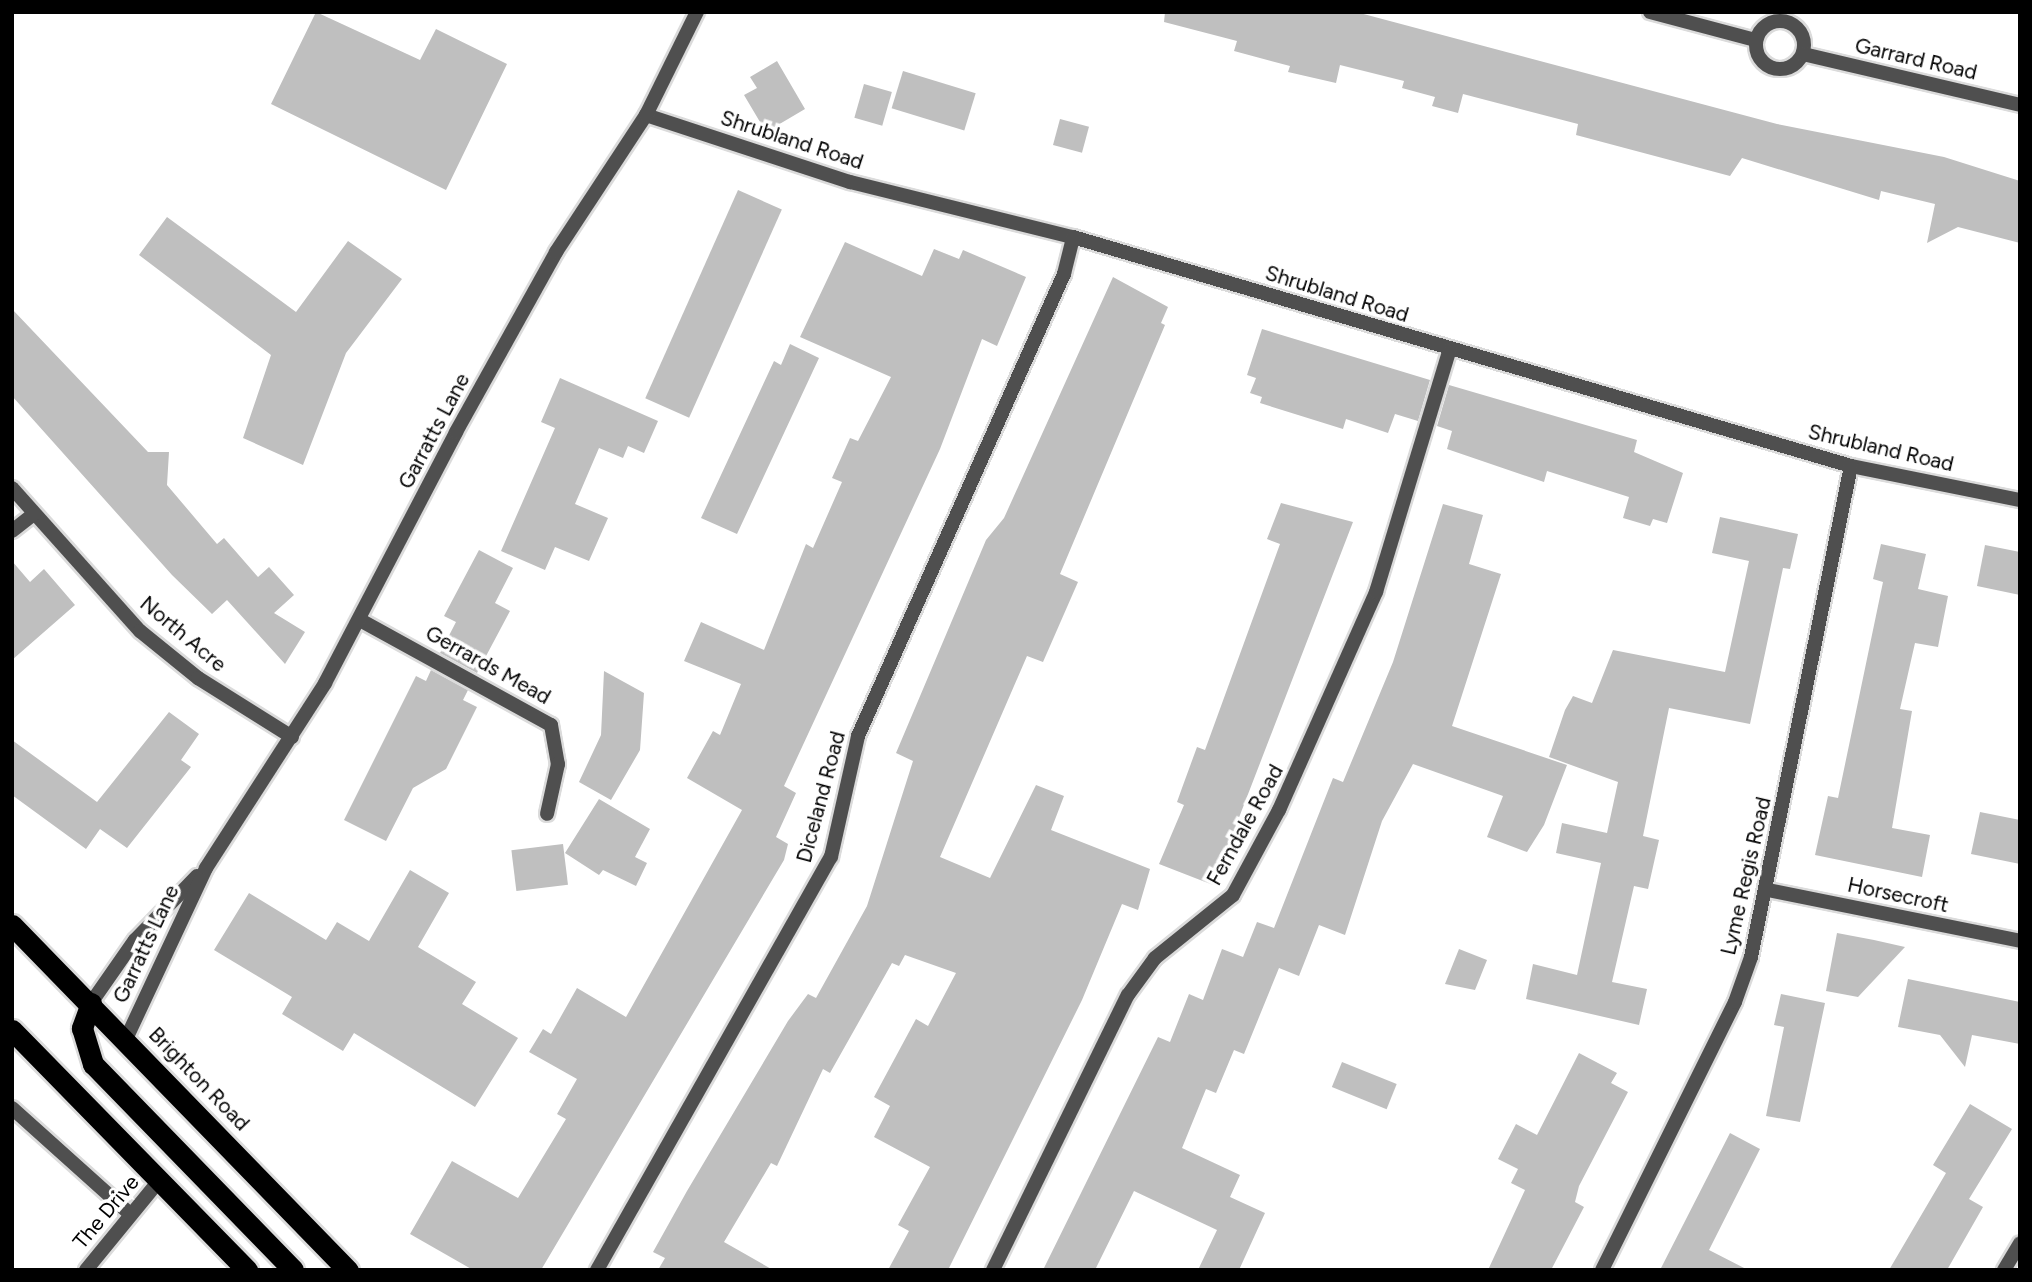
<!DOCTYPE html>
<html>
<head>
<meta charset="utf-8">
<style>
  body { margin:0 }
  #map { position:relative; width:2032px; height:1282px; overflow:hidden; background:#fff; font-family:Figtree,sans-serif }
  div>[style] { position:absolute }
  .building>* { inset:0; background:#bfbfbf; transform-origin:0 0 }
  .roads { filter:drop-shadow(2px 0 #dbdbdb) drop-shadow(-2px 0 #dbdbdb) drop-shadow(0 2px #dbdbdb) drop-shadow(0 -2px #dbdbdb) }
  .street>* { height:14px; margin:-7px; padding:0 7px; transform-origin:7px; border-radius:7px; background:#4f4f4f }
  .street>.ring { margin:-7px; padding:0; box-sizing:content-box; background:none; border:14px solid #4f4f4f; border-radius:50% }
  .highway>* { height:21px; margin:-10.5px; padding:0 10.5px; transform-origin:10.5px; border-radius:10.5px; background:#000 }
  span { translate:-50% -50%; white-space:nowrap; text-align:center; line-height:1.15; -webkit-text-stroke:7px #fff; paint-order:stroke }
  .street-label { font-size:21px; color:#000 }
  .frame { position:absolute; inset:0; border:14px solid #000; pointer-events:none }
</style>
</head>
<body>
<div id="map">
  <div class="building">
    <i style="clip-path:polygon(316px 12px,420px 60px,436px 29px,507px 64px,446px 190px,271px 104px)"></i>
    <i style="clip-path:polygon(1165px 12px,1356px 12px,1777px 124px,1944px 157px,2020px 181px,2020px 243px,1958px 227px,1927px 243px,1935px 204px,1881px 191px,1879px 200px,1742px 158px,1730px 176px,1576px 135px,1578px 124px,1463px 94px,1458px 113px,1432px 106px,1435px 97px,1402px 88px,1404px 81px,1340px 65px,1336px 83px,1288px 72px,1290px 66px,1234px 51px,1237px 41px,1164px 22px)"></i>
    <i style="clip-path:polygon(777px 61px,805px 109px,766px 132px,744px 95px,757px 88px,750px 77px)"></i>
    <i style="left:903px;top:71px;width:76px;height:39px;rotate:17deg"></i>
    <i style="left:864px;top:84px;width:29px;height:35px;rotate:16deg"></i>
    <i style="left:1060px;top:119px;width:30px;height:27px;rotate:15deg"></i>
    <i style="left:738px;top:190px;width:48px;height:228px;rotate:24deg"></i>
    <i style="clip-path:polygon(167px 217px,296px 312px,348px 241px,402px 279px,346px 353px,303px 465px,243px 438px,271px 355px,139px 255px)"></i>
    <i style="clip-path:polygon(845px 242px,922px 276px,934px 249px,959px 259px,963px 250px,1026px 277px,997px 346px,982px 339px,940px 449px,784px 786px,796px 793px,776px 837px,788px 844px,784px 860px,541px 1270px,473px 1270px,410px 1234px,452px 1161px,518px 1198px,566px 1119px,557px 1114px,577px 1079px,529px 1052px,543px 1029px,551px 1034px,577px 988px,626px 1017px,742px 810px,687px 778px,713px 731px,720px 735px,741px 684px,684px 661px,701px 622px,764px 650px,806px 544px,813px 548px,842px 482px,832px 478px,850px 438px,858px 441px,891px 377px,800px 337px)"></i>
    <i style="clip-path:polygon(1113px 277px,1168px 307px,1161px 323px,1165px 325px,1060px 574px,1078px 582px,1043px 662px,1027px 656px,940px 857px,990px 878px,1036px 785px,1064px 796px,1051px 830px,1150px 869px,1138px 910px,1122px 904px,1082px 1000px,948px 1270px,888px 1270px,909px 1231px,898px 1225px,930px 1167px,874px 1137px,890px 1106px,874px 1097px,916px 1019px,928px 1026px,956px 973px,905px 955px,899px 966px,892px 963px,830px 1073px,823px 1069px,777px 1166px,771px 1163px,724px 1242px,773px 1270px,658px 1270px,665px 1258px,653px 1252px,687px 1191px,788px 1021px,808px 994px,816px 998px,867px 906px,913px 761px,896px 753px,986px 540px,1004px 518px)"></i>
    <i style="clip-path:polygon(12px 309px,148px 452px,169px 452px,167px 485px,217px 544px,224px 538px,258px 577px,269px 567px,294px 595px,274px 613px,305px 632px,285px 664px,227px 600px,212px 614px,172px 575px,12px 396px)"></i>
    <i style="clip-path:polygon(1262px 329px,1430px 380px,1418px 421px,1395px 414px,1388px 433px,1346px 419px,1343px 429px,1260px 403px,1262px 397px,1250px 393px,1256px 378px,1247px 375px)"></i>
    <i style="clip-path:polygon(790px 344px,819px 358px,737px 534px,701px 518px,774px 361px,781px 365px)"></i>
    <i style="clip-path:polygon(560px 378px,658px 421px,644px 453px,628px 446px,623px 458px,599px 448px,575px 504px,608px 518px,589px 561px,555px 547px,545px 570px,501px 551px,555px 428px,541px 422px)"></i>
    <i style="clip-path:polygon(1449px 385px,1637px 440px,1634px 452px,1683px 473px,1667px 523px,1653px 519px,1650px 526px,1623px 518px,1629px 497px,1547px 471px,1544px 482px,1447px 449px,1452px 431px,1437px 426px)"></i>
    <i style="clip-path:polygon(1281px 503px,1353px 522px,1213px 885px,1159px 864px,1184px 805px,1177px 802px,1182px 788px,1197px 747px,1205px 750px,1280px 544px,1267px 539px)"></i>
    <i style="clip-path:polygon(1443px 504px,1483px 515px,1469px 564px,1501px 574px,1452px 726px,1567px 765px,1544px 825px,1527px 852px,1487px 837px,1503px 796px,1413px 764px,1382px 821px,1345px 935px,1319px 925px,1299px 976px,1279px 968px,1244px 1054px,1234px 1050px,1216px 1093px,1206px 1089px,1182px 1148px,1240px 1175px,1230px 1197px,1265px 1213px,1239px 1270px,1198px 1270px,1217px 1230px,1134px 1191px,1095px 1270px,1043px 1270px,1158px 1037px,1170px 1042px,1189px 994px,1203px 1000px,1222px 949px,1243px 957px,1257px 922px,1274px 928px,1333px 778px,1343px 782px,1393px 662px)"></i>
    <i style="clip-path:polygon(1720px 517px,1798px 534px,1790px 569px,1783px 568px,1750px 724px,1669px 708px,1643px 836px,1659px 840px,1648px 889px,1634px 886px,1612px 982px,1647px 989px,1639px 1025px,1526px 999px,1533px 964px,1577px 975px,1601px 863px,1556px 853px,1562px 823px,1607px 833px,1618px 782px,1549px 757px,1565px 710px,1573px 696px,1592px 703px,1613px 650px,1725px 672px,1749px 561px,1712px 553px)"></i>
    <i style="clip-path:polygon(1881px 544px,1926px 554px,1918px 589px,1948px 596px,1938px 647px,1915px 643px,1900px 709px,1912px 711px,1892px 828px,1930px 835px,1922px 877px,1815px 855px,1828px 796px,1838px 798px,1883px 582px,1873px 579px)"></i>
    <i style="clip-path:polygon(1985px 545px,2020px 552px,2020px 595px,1977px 586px)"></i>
    <i style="clip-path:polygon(479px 550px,513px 568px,495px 603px,510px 611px,477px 673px,440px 653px,456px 622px,444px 616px)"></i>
    <i style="clip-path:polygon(12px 561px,30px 582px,44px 569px,75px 605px,12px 660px)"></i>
    <i style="clip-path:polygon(431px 670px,468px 690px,463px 700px,477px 707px,446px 769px,413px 788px,386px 841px,344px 820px,416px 676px,426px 681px)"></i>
    <i style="clip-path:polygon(604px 671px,644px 693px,640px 750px,611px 800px,579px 782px,601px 735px)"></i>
    <i style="clip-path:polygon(169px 712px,199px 734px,181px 760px,191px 767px,127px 848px,100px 829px,86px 849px,12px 795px,12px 740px,97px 802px)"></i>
    <i style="clip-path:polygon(599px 799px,650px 829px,635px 857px,647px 863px,636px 886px,603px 870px,599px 875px,565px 853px)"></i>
    <i style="clip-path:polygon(1980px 812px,2020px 820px,2020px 864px,1971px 854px)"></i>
    <i style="left:563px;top:844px;width:41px;height:52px;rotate:83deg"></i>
    <i style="clip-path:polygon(410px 870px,449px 893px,418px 947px,476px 982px,462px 1004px,518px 1038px,475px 1107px,354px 1033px,343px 1051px,282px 1014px,292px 997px,214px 950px,249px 893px,326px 940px,337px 922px,369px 941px)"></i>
    <i style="clip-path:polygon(1837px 933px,1874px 940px,1905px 947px,1858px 997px,1826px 991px)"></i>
    <i style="clip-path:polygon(1459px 949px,1487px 960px,1475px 990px,1445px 984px)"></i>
    <i style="clip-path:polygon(1908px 979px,2020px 1002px,2020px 1044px,1972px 1035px,1965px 1067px,1940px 1035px,1898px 1027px)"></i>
    <i style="clip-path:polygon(1781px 994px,1825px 1003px,1800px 1122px,1766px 1116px,1784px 1027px,1774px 1025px)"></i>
    <i style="clip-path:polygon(1579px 1053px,1617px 1073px,1611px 1083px,1628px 1092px,1579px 1186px,1575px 1202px,1584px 1207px,1551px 1270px,1488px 1270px,1525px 1190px,1511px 1183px,1518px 1169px,1498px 1159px,1516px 1124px,1537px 1135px)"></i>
    <i style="left:1342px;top:1062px;width:59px;height:27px;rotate:22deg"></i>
    <i style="clip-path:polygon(1970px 1104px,2012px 1129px,1969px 1199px,1983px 1207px,1947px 1270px,1889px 1270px,1946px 1173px,1933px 1165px)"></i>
    <i style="clip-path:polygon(1730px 1133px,1760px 1149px,1709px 1250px,1748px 1270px,1660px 1270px)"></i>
  </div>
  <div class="roads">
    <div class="street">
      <i style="left:1650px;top:12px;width:109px;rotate:14.9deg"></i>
      <i class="ring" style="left:1756px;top:21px;width:34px;height:34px"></i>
      <i style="left:1803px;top:54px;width:223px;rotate:13.2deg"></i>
      <i style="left:646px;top:115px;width:215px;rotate:18.2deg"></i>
      <i style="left:850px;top:182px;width:230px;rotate:13.9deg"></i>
      <i style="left:1073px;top:237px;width:811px;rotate:16.4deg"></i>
      <i style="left:1851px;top:466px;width:172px;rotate:11.4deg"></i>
      <i style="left:12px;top:488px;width:192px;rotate:48.2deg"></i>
      <i style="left:140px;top:631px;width:75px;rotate:39deg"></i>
      <i style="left:198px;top:678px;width:111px;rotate:32.1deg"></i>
      <i style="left:12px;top:531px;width:28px;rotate:-38deg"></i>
      <i style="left:360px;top:620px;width:218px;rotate:28.8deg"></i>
      <i style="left:551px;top:725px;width:40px;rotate:80deg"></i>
      <i style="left:558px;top:764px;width:51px;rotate:102.4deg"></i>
      <i style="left:1768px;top:890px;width:257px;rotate:11.4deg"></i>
      <i style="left:91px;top:1003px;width:77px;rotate:-55.1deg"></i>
      <i style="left:135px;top:940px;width:89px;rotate:-45.9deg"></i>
      <i style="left:126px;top:1039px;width:189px;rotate:-64.9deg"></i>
      <i style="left:206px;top:868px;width:220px;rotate:-57.2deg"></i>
      <i style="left:325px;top:683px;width:283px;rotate:-62.4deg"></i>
      <i style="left:456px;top:432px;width:206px;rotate:-60.9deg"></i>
      <i style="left:556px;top:252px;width:164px;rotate:-56.7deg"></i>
      <i style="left:646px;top:115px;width:115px;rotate:-63.7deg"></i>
      <i style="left:12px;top:1108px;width:156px;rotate:41.9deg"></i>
      <i style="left:86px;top:1270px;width:114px;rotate:-50.7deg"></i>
      <i style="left:597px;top:1270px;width:475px;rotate:-60.5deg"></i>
      <i style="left:831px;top:857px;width:124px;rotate:-77.4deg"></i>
      <i style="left:858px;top:736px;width:506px;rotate:-65.97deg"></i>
      <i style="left:1064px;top:274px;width:38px;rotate:-76deg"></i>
      <i style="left:993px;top:1270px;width:306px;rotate:-63.9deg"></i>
      <i style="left:1128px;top:995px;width:46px;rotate:-53.9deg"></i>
      <i style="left:1155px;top:958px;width:100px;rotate:-38.9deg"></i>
      <i style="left:1233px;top:895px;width:97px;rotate:-61.6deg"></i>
      <i style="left:1279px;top:810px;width:239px;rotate:-66deg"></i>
      <i style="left:1376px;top:592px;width:251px;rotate:-73.1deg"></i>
      <i style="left:1602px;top:1270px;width:299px;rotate:-63.6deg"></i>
      <i style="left:1735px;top:1002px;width:48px;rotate:-70.4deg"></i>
      <i style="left:1751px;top:957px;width:501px;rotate:-78.49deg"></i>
      <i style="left:2004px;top:1270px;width:31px;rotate:-59deg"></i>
    </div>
    <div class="highway">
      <i style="left:12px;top:925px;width:482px;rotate:45.8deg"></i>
      <i style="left:91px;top:1003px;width:27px;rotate:110deg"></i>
      <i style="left:82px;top:1028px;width:38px;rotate:73deg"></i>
      <i style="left:93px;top:1064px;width:287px;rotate:45.8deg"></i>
      <i style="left:12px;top:1030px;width:336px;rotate:45.6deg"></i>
    </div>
  </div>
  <div class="street-label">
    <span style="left:1916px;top:59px;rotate:13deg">Garrard Road</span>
    <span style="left:792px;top:140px;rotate:18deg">Shrubland Road</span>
    <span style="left:1337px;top:294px;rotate:17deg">Shrubland Road</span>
    <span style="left:434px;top:431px;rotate:-62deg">Garratts Lane</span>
    <span style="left:1881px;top:448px;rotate:13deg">Shrubland Road</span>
    <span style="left:183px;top:634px;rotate:40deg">North Acre</span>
    <span style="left:488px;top:665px;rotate:29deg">Gerrards Mead</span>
    <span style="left:821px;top:797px;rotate:-75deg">Diceland Road</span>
    <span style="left:1245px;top:825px;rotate:-61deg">Ferndale Road</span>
    <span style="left:1746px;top:876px;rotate:-77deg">Lyme Regis Road</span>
    <span style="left:1898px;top:895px;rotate:12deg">Horsecroft</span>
    <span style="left:146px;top:944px;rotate:-65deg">Garratts Lane</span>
    <span style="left:199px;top:1079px;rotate:46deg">Brighton Road</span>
    <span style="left:106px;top:1212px;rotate:-50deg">The Drive</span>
  </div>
  <div class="frame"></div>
</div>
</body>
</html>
